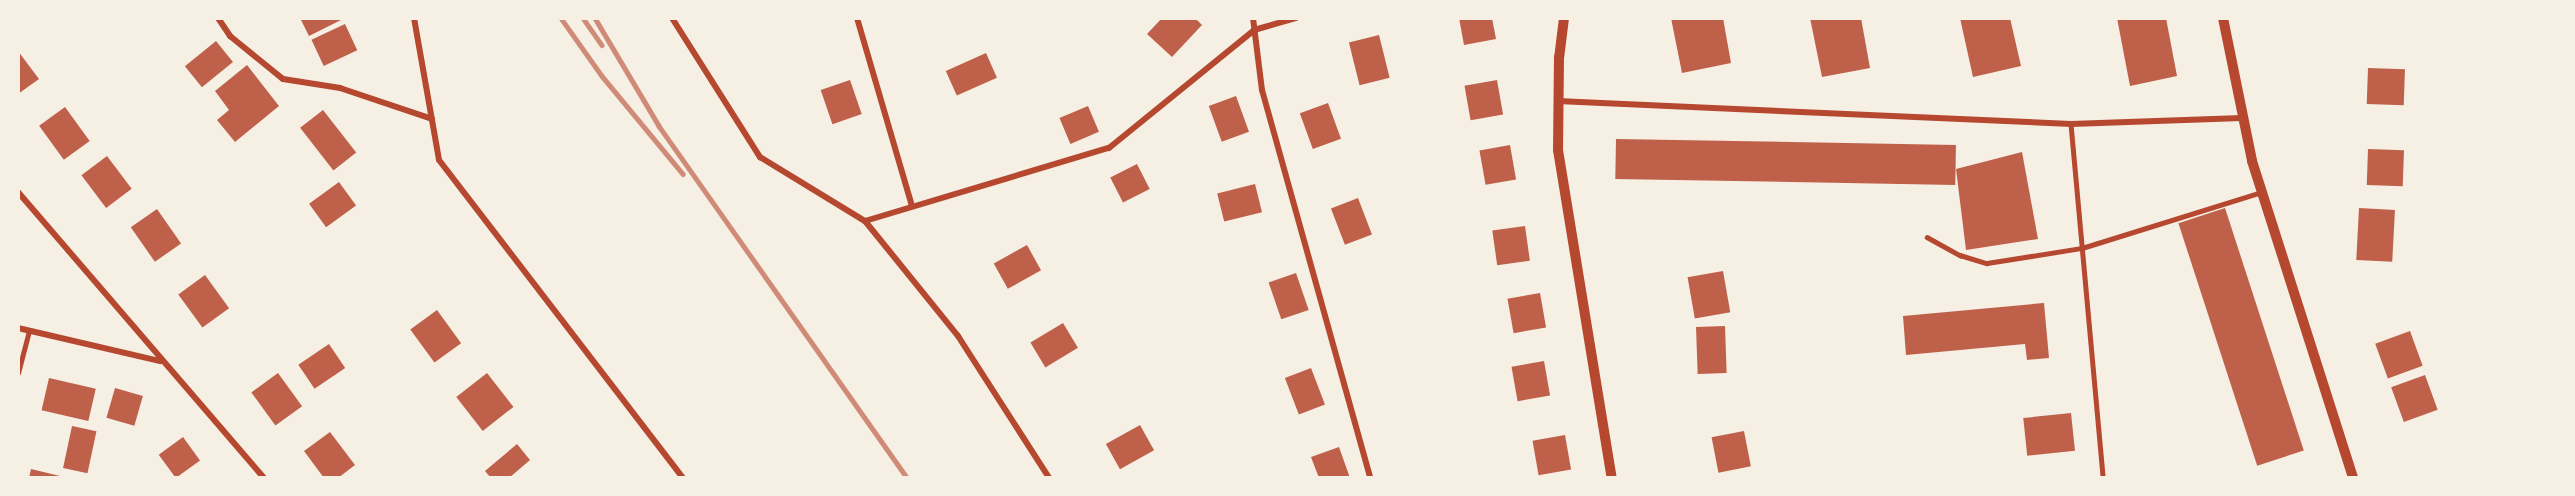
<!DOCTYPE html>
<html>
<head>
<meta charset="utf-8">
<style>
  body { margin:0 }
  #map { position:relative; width:2575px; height:496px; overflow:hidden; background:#f6efe4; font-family:"Roboto Condensed",sans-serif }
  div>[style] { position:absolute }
  .building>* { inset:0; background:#bf614a; transform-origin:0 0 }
  .service>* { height:4.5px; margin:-2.25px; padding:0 2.25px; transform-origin:2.25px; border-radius:2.25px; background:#b5482f }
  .minor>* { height:6px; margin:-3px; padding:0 3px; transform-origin:3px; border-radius:3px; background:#b5482f }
  .tertiary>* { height:10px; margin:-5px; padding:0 5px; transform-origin:5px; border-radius:5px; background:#b5482f }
  .rail>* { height:4.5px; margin:-2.25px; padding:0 2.25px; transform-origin:2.25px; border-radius:2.25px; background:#cf8b77 }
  span { translate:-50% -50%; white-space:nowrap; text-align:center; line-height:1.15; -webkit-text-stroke:4.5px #f6efe4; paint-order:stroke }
  .frame { position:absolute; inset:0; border:20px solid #f6efe4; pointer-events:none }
</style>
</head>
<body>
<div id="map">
  <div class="building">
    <i style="clip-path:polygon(300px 18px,345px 18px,309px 36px)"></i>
    <i style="clip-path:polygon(1162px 18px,1195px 18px,1202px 25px,1172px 57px,1147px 34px)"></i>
    <i style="clip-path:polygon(1459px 18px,1492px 18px,1496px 39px,1464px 45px)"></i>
    <i style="clip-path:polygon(1671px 18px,1723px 18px,1731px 63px,1682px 73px)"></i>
    <i style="clip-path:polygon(1810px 18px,1861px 18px,1870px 68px,1822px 77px)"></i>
    <i style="clip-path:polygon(1960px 18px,2010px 18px,2021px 66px,1973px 77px)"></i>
    <i style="clip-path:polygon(2117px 18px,2166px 18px,2177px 76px,2130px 86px)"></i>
    <i style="left:345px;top:24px;width:29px;height:37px;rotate:65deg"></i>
    <i style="left:1379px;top:35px;width:44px;height:31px;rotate:76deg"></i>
    <i style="left:216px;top:41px;width:27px;height:40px;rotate:51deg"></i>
    <i style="clip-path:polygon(18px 51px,39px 79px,18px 94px)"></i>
    <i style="left:986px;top:53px;width:27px;height:44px;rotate:66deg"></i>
    <i style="clip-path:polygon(247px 65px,279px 106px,235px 142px,217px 120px,229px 110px,215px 91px)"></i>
    <i style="left:2368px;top:68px;width:37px;height:36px;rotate:2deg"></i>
    <i style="left:850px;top:80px;width:36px;height:31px;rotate:71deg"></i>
    <i style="left:1497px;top:80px;width:35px;height:33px;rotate:80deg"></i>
    <i style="left:1236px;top:96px;width:38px;height:29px;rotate:70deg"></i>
    <i style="left:1328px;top:103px;width:38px;height:30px;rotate:70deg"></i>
    <i style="left:1088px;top:106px;width:28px;height:31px;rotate:67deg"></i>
    <i style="left:65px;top:107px;width:42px;height:32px;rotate:54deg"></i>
    <i style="left:323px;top:110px;width:54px;height:29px;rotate:52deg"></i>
    <i style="left:1616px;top:139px;width:340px;height:40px;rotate:1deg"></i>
    <i style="left:1510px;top:145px;width:35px;height:31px;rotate:80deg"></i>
    <i style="left:2368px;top:149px;width:36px;height:36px;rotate:2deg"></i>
    <i style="clip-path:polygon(2022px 152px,2038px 239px,1966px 250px,1956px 169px)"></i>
    <i style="left:107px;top:156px;width:41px;height:32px;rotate:53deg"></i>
    <i style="left:1137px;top:164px;width:28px;height:30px;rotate:63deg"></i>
    <i style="left:339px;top:182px;width:29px;height:37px;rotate:54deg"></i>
    <i style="left:1255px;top:184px;width:29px;height:39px;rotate:76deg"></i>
    <i style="left:1358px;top:198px;width:39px;height:29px;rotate:69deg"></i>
    <i style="left:2225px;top:208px;width:255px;height:49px;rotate:72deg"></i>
    <i style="left:2359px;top:208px;width:36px;height:52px;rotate:3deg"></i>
    <i style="left:157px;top:209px;width:42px;height:32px;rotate:55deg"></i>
    <i style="left:1525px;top:226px;width:35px;height:33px;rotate:82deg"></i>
    <i style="left:1027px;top:245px;width:29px;height:38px;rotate:61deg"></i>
    <i style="left:1723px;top:271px;width:42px;height:36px;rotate:80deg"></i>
    <i style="left:1296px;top:273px;width:39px;height:29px;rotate:71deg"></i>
    <i style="left:205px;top:275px;width:41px;height:33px;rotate:54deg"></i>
    <i style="left:1540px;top:293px;width:35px;height:33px;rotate:80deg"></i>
    <i style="clip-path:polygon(2044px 303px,2049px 358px,2027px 360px,2025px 344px,1906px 355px,1903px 316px)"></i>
    <i style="left:437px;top:310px;width:41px;height:33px;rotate:54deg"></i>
    <i style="left:1063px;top:323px;width:29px;height:38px;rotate:59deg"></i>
    <i style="left:1725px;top:326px;width:47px;height:29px;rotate:88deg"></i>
    <i style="left:2410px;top:331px;width:37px;height:37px;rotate:70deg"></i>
    <i style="left:329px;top:344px;width:29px;height:37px;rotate:56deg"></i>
    <i style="left:1544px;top:361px;width:35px;height:33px;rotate:80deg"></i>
    <i style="left:1311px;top:368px;width:39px;height:28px;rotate:69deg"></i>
    <i style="left:278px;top:373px;width:41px;height:33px;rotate:54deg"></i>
    <i style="left:487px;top:373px;width:43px;height:39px;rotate:52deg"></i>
    <i style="left:2425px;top:375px;width:37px;height:36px;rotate:70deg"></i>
    <i style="left:49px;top:378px;width:48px;height:33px;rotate:13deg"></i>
    <i style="left:115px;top:388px;width:29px;height:31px;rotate:16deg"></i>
    <i style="left:2071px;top:413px;width:38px;height:48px;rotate:84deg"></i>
    <i style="left:1140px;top:425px;width:29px;height:39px;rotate:61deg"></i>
    <i style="left:72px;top:426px;width:25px;height:43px;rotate:12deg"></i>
    <i style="left:1744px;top:431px;width:36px;height:33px;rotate:79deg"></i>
    <i style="clip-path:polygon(330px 432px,355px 465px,338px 478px,324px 478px,304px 451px)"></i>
    <i style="left:1565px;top:435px;width:35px;height:33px;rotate:80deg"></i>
    <i style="left:183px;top:437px;width:29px;height:30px;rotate:54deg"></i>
    <i style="clip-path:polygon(517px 444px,530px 460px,509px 478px,491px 478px,485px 471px)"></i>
    <i style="clip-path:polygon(1339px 447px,1350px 478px,1319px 478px,1311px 457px)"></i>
    <i style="clip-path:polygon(31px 469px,60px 476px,59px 478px,29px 478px)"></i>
  </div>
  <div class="service">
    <i style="left:2071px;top:124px;width:355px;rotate:84.8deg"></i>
    <i style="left:1927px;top:237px;width:38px;rotate:29deg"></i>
    <i style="left:1960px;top:255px;width:28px;rotate:17deg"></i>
    <i style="left:1987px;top:263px;width:96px;rotate:-9deg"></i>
    <i style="left:2082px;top:248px;width:189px;rotate:-17.3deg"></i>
    <i style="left:18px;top:373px;width:43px;rotate:-75.3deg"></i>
  </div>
  <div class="minor">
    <i style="left:218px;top:18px;width:22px;rotate:56deg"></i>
    <i style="left:230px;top:36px;width:68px;rotate:39.1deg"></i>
    <i style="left:283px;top:79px;width:58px;rotate:9deg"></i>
    <i style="left:340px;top:88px;width:97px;rotate:18.6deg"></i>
    <i style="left:414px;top:18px;width:144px;rotate:80deg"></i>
    <i style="left:439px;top:160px;width:401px;rotate:52.5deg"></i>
    <i style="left:672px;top:18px;width:165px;rotate:57.7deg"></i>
    <i style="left:760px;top:157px;width:123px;rotate:31.4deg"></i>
    <i style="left:865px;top:221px;width:148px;rotate:51deg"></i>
    <i style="left:958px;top:336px;width:169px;rotate:57.3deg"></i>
    <i style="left:857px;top:18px;width:196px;rotate:73.7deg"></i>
    <i style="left:1253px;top:18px;width:73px;rotate:82.9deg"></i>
    <i style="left:1262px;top:90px;width:403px;rotate:74.4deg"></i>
    <i style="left:1557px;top:101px;width:515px;rotate:2.56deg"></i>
    <i style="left:2071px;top:124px;width:171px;rotate:-2deg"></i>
    <i style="left:18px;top:192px;width:377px;rotate:49.3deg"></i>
    <i style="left:865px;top:221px;width:255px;rotate:-16.7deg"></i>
    <i style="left:1109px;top:148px;width:187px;rotate:-39.1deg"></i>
    <i style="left:1254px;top:30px;width:44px;rotate:-15.9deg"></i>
    <i style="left:18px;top:328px;width:146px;rotate:13.1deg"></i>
  </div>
  <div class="tertiary">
    <i style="left:1564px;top:18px;width:39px;rotate:97deg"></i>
    <i style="left:1559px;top:57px;width:93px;rotate:90.6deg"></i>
    <i style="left:1558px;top:150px;width:332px;rotate:80.7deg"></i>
    <i style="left:2223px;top:18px;width:146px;rotate:78.5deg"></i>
    <i style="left:2252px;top:161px;width:333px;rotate:72.3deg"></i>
  </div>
  <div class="rail">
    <i style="left:561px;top:18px;width:71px;rotate:54.7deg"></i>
    <i style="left:602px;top:76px;width:127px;rotate:50.4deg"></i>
    <i style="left:583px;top:18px;width:33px;rotate:55deg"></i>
    <i style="left:595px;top:18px;width:126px;rotate:59.3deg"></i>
    <i style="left:659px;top:126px;width:431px;rotate:54.8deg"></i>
  </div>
  <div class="frame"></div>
</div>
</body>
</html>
